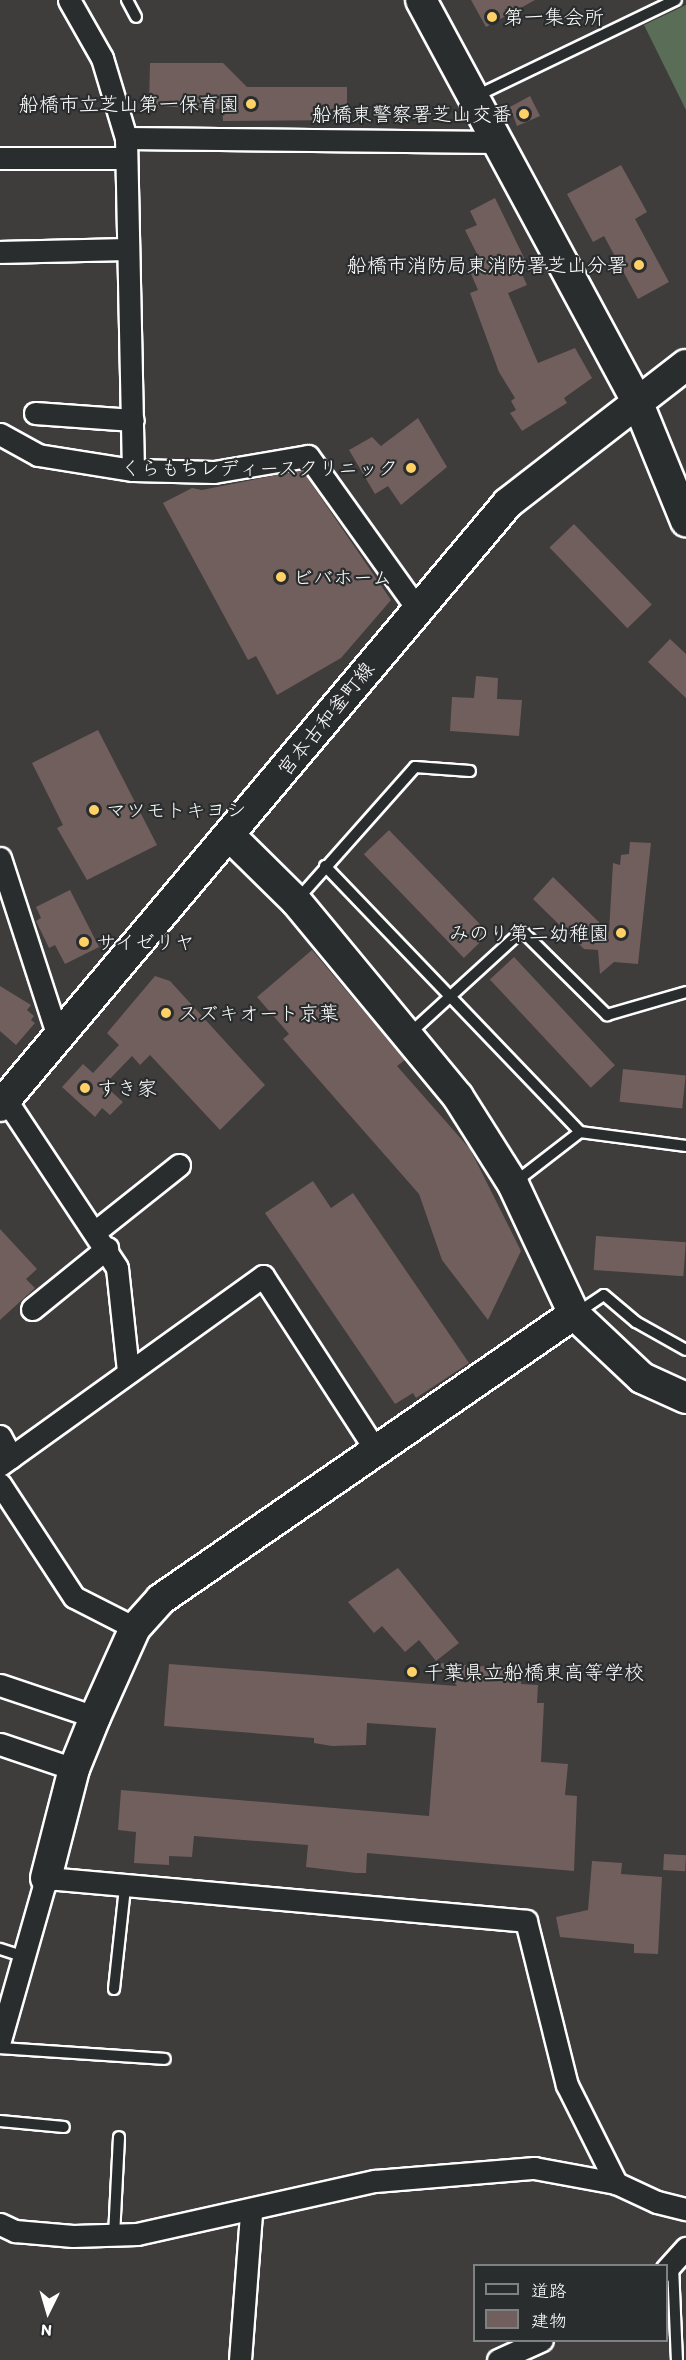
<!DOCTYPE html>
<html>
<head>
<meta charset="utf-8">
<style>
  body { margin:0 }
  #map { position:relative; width:686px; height:2360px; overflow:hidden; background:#3f3c3c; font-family:Itim,"Klee One",sans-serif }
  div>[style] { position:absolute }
  .green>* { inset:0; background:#5a6d57 }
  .building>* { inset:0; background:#715f5d; transform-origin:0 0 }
  .roads { filter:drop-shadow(2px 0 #fff) drop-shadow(-2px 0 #fff) drop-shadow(0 2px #fff) drop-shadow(0 -2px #fff) }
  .lane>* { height:10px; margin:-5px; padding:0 5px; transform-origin:5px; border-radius:5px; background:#2a2d2e }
  .street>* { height:21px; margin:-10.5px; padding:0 10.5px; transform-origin:10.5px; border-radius:10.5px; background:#2a2d2e }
  .secondary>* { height:30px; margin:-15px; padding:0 15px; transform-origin:15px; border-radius:15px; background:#2a2d2e }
  .dots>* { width:16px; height:16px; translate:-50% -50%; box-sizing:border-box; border:3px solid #2a2d2e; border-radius:50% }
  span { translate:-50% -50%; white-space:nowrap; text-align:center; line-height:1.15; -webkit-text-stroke:4.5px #2a2d2e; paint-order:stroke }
  .poi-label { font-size:20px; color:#fff }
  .left { translate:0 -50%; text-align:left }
  .right { translate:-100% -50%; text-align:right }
  .street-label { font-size:20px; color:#fff }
  .legend { position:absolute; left:473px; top:2264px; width:195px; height:78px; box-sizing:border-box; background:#2a2d2e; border:2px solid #7f8182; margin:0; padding:8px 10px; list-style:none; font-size:18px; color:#fff }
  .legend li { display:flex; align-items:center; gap:12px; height:30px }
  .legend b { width:30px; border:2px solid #7f8182 }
  .north { position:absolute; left:18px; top:2282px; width:60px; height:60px; -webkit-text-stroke:4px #2a2d2e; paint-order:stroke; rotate:185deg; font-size:16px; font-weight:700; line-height:24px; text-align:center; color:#fff }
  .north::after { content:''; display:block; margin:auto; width:21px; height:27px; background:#fff; clip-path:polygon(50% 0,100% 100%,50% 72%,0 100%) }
</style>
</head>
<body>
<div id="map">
  <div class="green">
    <i style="clip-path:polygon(686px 5px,686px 110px,644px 25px)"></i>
  </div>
  <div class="building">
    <i style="clip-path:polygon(471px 0,535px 0,486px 27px)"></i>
    <i style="clip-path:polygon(150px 63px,223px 63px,247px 87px,347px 87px,347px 120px,223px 121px,222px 109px,149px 106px)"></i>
    <i style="clip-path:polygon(530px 96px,540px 116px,517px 126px,510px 107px)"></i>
    <i style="clip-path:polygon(621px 165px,647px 212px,635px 219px,669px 282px,638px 299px,604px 236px,593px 242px,567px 194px)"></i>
    <i style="clip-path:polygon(495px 198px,529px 268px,521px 272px,527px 285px,508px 293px,538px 363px,575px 348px,592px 378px,564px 398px,567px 403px,522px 431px,510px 413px,516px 410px,511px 401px,515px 398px,499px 372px,470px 293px,478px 290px,471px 274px,484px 268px,465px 230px,477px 225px,470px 211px)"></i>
    <i style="clip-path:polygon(418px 418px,447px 467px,401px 505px,388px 486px,375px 494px,349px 450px,372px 437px,381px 446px)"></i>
    <i style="clip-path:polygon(302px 470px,391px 600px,341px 658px,277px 695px,256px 656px,248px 660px,163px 503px,192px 488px,202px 490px)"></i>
    <i style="left:574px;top:524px;width:112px;height:34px;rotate:46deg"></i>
    <i style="clip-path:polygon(670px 639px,686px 654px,686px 698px,648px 662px)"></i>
    <i style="clip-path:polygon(476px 676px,498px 678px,497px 699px,522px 700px,519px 736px,450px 731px,452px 697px,474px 698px)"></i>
    <i style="clip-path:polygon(98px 730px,157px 845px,87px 880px,57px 828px,63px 825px,32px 763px)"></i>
    <i style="left:389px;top:830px;width:144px;height:35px;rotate:46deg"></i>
    <i style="clip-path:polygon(630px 842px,651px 843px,638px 964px,614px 962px,600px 974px,598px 950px,584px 949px,533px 899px,553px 877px,609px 932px,613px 863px,620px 865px,621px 855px,629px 854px)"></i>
    <i style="clip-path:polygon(70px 890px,99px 947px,65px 964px,55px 945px,49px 948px,36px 921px,41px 918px,36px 907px)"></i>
    <i style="clip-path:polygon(312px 950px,405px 1060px,397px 1066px,470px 1149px,521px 1251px,488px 1320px,442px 1260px,419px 1194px,283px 1039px,289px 1034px,257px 997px)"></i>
    <i style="left:514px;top:957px;width:148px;height:33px;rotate:47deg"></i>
    <i style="clip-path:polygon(155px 976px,170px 981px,265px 1085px,220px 1130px,150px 1055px,140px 1065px,132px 1056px,104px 1085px,123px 1102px,110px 1115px,102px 1108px,95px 1117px,62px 1087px,83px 1064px,93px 1073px,119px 1045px,107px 1033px)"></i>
    <i style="clip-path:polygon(0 986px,31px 1005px,27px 1010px,34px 1016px,31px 1020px,35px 1023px,16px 1045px,0 1031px)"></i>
    <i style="left:623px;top:1069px;width:63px;height:33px;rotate:6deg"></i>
    <i style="clip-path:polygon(313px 1181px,331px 1208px,353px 1193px,469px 1363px,416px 1398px,413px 1393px,395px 1404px,265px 1213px)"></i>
    <i style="clip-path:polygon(0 1229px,37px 1269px,26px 1279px,35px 1288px,0 1320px)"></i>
    <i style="left:596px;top:1236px;width:90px;height:34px;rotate:4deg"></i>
    <i style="clip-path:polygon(398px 1568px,459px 1643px,436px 1661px,419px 1640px,405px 1652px,382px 1626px,374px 1633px,348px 1602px)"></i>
    <i style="clip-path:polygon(438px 1663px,522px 1669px,521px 1684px,538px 1685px,537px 1703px,544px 1703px,541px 1762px,568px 1764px,565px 1795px,577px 1796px,574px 1871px,367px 1853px,366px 1873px,356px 1873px,306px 1867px,308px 1845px,194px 1836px,192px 1857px,169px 1856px,169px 1865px,134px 1863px,136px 1832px,118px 1830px,121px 1790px,429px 1816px,436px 1728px,367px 1723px,366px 1745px,332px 1746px,314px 1743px,314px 1738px,164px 1726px,169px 1664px,457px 1686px)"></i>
    <i style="left:664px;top:1854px;width:22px;height:16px;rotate:3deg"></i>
    <i style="clip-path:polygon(592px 1861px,622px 1863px,621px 1874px,662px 1877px,658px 1954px,634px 1953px,634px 1944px,560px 1937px,556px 1917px,588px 1910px)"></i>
  </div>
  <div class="roads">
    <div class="lane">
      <i style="left:127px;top:0;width:19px;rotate:62deg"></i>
      <i style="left:474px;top:97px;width:224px;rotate:-25.7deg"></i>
      <i style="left:325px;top:866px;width:368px;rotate:46.2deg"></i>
      <i style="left:580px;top:1132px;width:107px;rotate:7.5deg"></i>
      <i style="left:297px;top:900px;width:178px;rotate:-48.4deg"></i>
      <i style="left:415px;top:767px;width:55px;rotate:4.2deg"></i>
      <i style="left:408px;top:1035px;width:154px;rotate:-42.4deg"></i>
      <i style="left:522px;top:931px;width:120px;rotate:44.7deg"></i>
      <i style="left:607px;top:1015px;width:82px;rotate:-16.2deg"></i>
      <i style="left:514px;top:1183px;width:83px;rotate:-37.7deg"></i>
      <i style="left:577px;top:1313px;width:32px;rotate:-34deg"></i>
      <i style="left:604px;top:1295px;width:42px;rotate:40.2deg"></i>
      <i style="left:636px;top:1322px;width:57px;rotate:29.2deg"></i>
      <i style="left:0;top:1949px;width:26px;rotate:18deg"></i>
      <i style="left:114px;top:1989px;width:102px;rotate:-83.8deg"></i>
      <i style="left:0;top:2048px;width:165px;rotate:3.8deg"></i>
      <i style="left:0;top:2121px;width:64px;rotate:5.4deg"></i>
      <i style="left:114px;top:2236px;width:99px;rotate:-87.1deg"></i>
      <i style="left:673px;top:2266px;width:94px;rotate:87.6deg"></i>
    </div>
    <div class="street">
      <i style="left:69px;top:0;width:67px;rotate:60.4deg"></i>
      <i style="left:102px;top:58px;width:84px;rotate:73.3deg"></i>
      <i style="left:126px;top:138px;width:332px;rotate:88.8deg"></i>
      <i style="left:126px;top:138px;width:372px;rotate:0.6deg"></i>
      <i style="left:0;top:158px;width:125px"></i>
      <i style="left:0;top:252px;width:128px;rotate:-1.3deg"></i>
      <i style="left:35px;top:413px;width:98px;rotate:4.1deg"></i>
      <i style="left:0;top:434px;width:43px;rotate:28.9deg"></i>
      <i style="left:38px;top:455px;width:96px;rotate:9deg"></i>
      <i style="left:133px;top:470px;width:81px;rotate:1.4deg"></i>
      <i style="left:214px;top:472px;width:95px;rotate:-9.7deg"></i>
      <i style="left:308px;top:456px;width:186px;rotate:54.4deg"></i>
      <i style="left:0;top:858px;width:191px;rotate:72deg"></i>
      <i style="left:6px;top:1100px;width:201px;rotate:56.5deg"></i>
      <i style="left:117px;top:1268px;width:104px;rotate:83.9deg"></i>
      <i style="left:96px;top:1231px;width:106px;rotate:-38.5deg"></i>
      <i style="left:32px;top:1309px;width:97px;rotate:-39.1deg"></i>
      <i style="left:0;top:1436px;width:24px;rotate:62deg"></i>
      <i style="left:0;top:1465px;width:324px;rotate:-35.7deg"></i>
      <i style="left:263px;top:1276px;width:208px;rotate:57.1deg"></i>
      <i style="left:0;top:1484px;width:135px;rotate:56.8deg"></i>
      <i style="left:74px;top:1597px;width:68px;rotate:26.9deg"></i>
      <i style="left:0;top:1685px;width:100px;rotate:18.6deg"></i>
      <i style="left:0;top:1744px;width:78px;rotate:18.7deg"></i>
      <i style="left:0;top:2040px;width:168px;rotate:-74.1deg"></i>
      <i style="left:46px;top:1878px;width:482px;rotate:5.1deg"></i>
      <i style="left:526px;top:1921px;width:169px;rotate:76deg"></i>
      <i style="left:567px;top:2085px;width:110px;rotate:63.4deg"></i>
      <i style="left:0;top:2224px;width:17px;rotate:25deg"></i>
      <i style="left:15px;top:2231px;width:58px;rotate:4.9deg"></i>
      <i style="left:73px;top:2236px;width:64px;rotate:-1.8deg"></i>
      <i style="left:137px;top:2234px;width:244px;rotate:-12.6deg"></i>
      <i style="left:375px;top:2181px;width:160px;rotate:-4.7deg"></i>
      <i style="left:534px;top:2168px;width:83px;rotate:10.4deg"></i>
      <i style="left:616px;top:2183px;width:45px;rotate:24.9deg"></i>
      <i style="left:657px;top:2202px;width:30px;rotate:14deg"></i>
      <i style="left:666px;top:2270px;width:30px;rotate:-48deg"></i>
      <i style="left:240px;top:2360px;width:148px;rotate:-85.7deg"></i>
      <i style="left:498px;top:2360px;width:48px;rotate:-24.4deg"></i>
    </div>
    <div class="secondary">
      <i style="left:421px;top:0;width:455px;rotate:61.7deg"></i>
      <i style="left:637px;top:401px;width:130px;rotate:67.8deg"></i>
      <i style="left:231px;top:837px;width:91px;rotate:44.6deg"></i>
      <i style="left:296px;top:901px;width:254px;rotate:50.4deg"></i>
      <i style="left:458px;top:1097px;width:103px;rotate:57.7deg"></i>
      <i style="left:513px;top:1184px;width:144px;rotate:64.9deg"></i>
      <i style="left:574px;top:1314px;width:93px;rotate:43.3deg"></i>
      <i style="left:642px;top:1378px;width:48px;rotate:24.4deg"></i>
      <i style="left:0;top:1106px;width:788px;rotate:-49.89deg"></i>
      <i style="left:508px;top:503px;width:225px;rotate:-37.8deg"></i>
      <i style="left:46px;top:1878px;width:113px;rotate:-75.6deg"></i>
      <i style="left:74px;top:1769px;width:56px;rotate:-68deg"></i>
      <i style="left:95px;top:1717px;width:98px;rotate:-65.8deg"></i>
      <i style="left:135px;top:1628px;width:39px;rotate:-48deg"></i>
      <i style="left:161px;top:1599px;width:502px;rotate:-34.61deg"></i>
    </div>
  </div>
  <div class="dots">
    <i style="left:492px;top:17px;background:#ffd166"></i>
    <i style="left:251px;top:104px;background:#ffd166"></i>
    <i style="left:524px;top:114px;background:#ffd166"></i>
    <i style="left:639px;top:265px;background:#ffd166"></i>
    <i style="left:411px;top:468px;background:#ffd166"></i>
    <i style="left:281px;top:577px;background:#ffd166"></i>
    <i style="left:94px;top:810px;background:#ffd166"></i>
    <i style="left:621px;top:933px;background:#ffd166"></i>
    <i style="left:84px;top:942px;background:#ffd166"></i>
    <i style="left:166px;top:1013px;background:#ffd166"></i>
    <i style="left:85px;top:1088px;background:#ffd166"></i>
    <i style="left:412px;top:1672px;background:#ffd166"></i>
  </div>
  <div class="poi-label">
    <span class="left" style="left:504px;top:17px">第一集会所</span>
    <span class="right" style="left:239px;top:104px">船橋市立芝山第一保育園</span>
    <span class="right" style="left:512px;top:114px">船橋東警察署芝山交番</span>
    <span class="right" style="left:627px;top:265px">船橋市消防局東消防署芝山分署</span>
    <span class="right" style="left:398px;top:468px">くらもちレディースクリニック</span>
    <span class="left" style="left:293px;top:577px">ビバホーム</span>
    <span class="left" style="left:106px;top:810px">マツモトキヨシ</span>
    <span class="right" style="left:609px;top:933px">みのり第二幼稚園</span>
    <span class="left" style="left:96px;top:942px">サイゼリヤ</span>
    <span class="left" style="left:178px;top:1013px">スズキオート京葉</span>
    <span class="left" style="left:97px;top:1088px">すき家</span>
    <span class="left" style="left:424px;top:1672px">千葉県立船橋東高等学校</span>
  </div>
  <div class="street-label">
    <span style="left:326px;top:719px;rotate:-51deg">宮本古和釜町線</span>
  </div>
  <ul class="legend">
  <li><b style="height:8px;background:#2a2d2e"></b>道路</li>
  <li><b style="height:16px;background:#715f5d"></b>建物</li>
  </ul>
  <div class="north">N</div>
</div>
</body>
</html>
